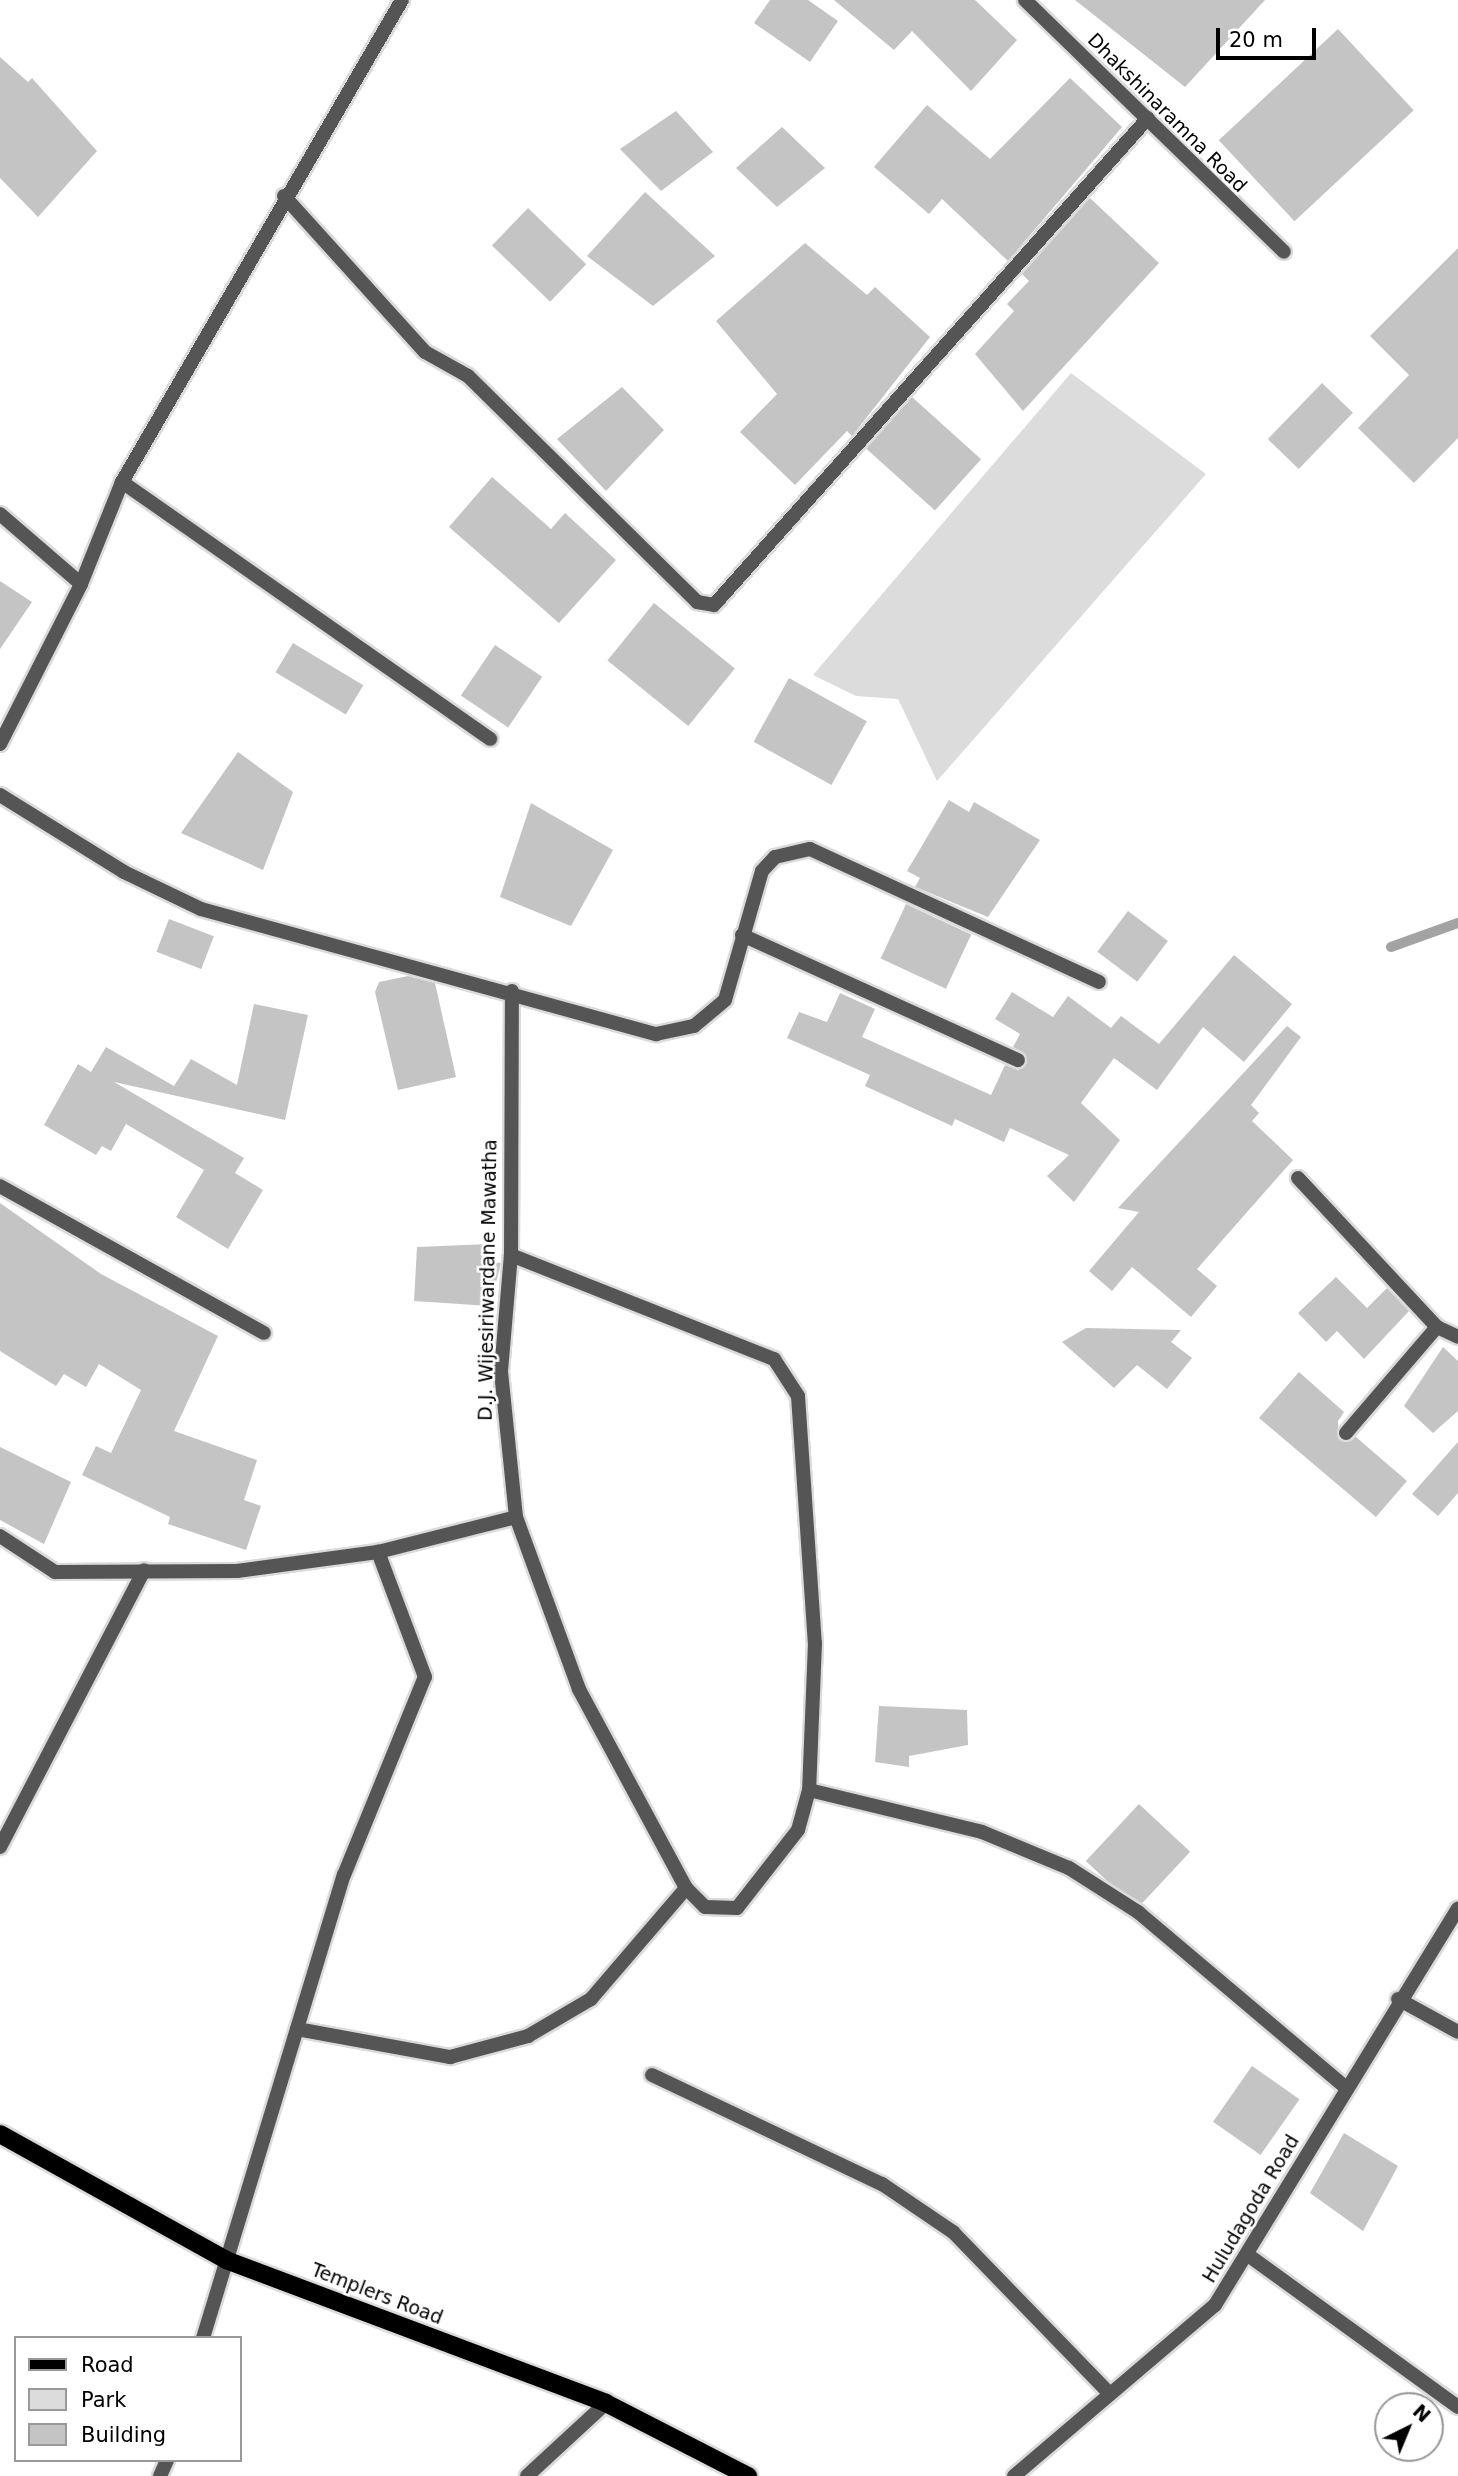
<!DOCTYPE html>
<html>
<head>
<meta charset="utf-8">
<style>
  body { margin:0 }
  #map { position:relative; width:1458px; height:2476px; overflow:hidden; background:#fff; font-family:"DejaVu Sans",sans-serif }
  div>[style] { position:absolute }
  .green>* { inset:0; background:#dcdcdc }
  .stream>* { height:10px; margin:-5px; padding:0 5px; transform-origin:5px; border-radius:5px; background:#a3a3a3 }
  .building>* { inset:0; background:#c4c4c4; transform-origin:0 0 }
  .roads { filter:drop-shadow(2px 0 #dbdbdb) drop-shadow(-2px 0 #dbdbdb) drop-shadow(0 2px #dbdbdb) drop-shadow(0 -2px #dbdbdb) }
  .minor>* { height:14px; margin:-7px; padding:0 7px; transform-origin:7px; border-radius:7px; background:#555 }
  .primary>* { height:18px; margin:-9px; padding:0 9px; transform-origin:9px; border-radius:9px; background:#000 }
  span { translate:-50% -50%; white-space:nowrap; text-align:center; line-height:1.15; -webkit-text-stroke:5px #fff; paint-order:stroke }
  .street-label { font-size:19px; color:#000 }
  .legend { position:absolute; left:14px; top:2336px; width:228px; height:126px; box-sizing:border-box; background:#fff; border:2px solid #999; margin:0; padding:9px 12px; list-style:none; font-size:21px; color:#000 }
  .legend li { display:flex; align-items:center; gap:14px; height:35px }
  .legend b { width:35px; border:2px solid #999 }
  .north { position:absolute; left:1374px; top:2392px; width:70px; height:70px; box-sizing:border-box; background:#fff; border:2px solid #999; border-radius:50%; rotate:43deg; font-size:19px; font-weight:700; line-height:28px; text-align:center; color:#000 }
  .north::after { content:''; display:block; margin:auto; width:24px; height:32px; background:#000; clip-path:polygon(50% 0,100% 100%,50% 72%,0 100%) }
  .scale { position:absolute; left:1216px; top:28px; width:100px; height:32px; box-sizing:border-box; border:4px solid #000; border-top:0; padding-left:9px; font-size:21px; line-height:24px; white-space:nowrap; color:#000; -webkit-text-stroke:5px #fff; paint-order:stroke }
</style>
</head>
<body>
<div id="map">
  <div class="green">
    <i style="clip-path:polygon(1071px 373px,1206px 474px,937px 781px,898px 699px,856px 696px,813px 675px)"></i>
  </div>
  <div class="stream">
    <i style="left:1391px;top:947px;width:71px;rotate:-19.7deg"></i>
  </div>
  <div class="building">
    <i style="clip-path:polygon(770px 0,808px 0,838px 21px,810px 62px,754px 23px)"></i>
    <i style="clip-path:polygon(834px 0,975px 0,1017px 40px,971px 91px,912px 31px,894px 50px)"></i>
    <i style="clip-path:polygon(1075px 0,1265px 0,1185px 87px)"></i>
    <i style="left:1338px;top:29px;width:111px;height:163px;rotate:47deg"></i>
    <i style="clip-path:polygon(0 57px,28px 82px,32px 78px,97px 151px,38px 217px,0 178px)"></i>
    <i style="clip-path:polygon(1070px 78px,1122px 127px,1008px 261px,942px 199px,929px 214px,874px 167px,927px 105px,990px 159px)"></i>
    <i style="clip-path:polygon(676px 111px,713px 152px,661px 191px,620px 149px)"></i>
    <i style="clip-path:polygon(782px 127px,825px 168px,777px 207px,736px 168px)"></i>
    <i style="clip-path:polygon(645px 192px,715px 256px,653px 306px,587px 256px)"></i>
    <i style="clip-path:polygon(1090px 198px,1159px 263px,1023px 411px,975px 354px,1014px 311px,1007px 304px,1029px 281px,1022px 274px)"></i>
    <i style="left:528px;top:208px;width:81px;height:52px;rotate:44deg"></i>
    <i style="clip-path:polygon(805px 243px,867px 295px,875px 287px,930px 337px,852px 436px,847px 431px,795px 485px,740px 432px,777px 394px,716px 321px)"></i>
    <i style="clip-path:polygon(1458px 248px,1458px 438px,1414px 483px,1358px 428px,1409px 375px,1370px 336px)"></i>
    <i style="left:1322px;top:383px;width:43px;height:78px;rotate:44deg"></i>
    <i style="clip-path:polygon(622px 387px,664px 430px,606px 491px,557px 439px)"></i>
    <i style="left:912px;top:397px;width:93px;height:69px;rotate:42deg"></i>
    <i style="clip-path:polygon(492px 477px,551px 529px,565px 513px,616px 560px,559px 623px,449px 527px)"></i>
    <i style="clip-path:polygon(0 581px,32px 602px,0 649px)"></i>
    <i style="left:654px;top:603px;width:104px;height:74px;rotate:39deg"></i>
    <i style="left:293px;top:643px;width:82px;height:34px;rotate:31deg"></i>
    <i style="left:495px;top:645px;width:57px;height:61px;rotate:34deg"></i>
    <i style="left:789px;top:678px;width:89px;height:73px;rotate:29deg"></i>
    <i style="clip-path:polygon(238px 752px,293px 792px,263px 870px,181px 833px)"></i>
    <i style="clip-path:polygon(949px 800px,969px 812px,974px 802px,1040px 840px,988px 917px,915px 887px,920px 878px,907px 871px)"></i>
    <i style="clip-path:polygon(531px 803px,613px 850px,571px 926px,500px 897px)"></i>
    <i style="left:906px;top:904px;width:72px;height:60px;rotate:25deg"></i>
    <i style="left:1128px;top:911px;width:50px;height:51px;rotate:37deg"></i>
    <i style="left:169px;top:919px;width:48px;height:35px;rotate:21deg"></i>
    <i style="clip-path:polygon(1234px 955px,1292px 1004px,1244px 1062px,1203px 1027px,1157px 1090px,1114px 1058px,1081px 1103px,1120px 1140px,1074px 1202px,1047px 1176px,1069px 1155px,1010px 1128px,1004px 1142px,955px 1119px,952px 1126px,865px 1086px,870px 1075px,787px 1038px,799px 1012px,827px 1022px,840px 993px,875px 1009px,862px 1037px,991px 1095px,1005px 1065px,1018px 1070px,1027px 1063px,1025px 1054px,1013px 1047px,1020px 1034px,995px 1019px,1012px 992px,1053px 1017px,1068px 996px,1111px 1028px,1121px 1016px,1159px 1044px)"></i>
    <i style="clip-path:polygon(408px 976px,435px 983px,456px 1077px,398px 1090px,375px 992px,379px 982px)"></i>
    <i style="clip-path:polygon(254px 1004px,308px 1015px,285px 1120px,114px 1082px,244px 1158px,235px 1173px,263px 1190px,228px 1249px,176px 1217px,204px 1170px,126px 1124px,111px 1151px,102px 1146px,96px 1155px,44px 1125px,78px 1064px,91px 1072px,106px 1047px,174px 1086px,191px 1059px,237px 1085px)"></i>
    <i style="clip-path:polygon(1287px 1026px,1301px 1037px,1251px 1105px,1259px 1113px,1252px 1121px,1293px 1160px,1197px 1269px,1217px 1286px,1191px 1317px,1132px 1267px,1112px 1291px,1089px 1271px,1139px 1212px,1118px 1208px)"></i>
    <i style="clip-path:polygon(0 1203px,101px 1274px,218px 1336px,174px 1431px,257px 1460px,244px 1500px,261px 1506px,246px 1550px,168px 1524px,170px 1517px,82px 1475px,96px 1446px,111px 1453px,141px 1390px,99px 1364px,86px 1387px,64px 1374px,56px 1386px,0 1351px)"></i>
    <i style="clip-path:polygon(489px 1244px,488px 1262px,501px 1263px,490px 1306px,414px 1301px,417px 1247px)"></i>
    <i style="clip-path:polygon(1336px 1277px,1367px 1308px,1387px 1288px,1409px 1311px,1364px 1359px,1337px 1331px,1326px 1342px,1298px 1313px)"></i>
    <i style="clip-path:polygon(1086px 1328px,1181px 1330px,1171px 1342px,1192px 1358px,1167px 1389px,1137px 1365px,1114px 1388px,1062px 1342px)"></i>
    <i style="clip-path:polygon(1443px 1347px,1458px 1361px,1458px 1411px,1433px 1433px,1404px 1406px)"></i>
    <i style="clip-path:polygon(1299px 1372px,1344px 1412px,1338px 1421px,1339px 1440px,1356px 1437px,1407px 1481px,1376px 1517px,1259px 1418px)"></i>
    <i style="clip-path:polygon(1458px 1442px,1458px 1493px,1438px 1516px,1412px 1494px)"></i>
    <i style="clip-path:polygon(0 1447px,71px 1482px,44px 1544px,0 1520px)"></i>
    <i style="clip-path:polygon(879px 1706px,967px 1710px,968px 1745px,909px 1756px,909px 1767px,875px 1762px)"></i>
    <i style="left:1139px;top:1804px;width:70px;height:78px;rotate:43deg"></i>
    <i style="left:1252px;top:2066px;width:58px;height:68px;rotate:35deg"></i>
    <i style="clip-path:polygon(1344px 2133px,1398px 2166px,1363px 2231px,1310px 2193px)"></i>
  </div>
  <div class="roads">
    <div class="minor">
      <i style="left:1025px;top:0;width:361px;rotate:44.2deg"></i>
      <i style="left:284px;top:196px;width:210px;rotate:47.9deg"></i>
      <i style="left:425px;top:352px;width:49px;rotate:29.2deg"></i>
      <i style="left:468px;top:376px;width:322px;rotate:44.6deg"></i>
      <i style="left:697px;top:602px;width:17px;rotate:10deg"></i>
      <i style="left:714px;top:605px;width:652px;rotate:-48.29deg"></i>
      <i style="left:122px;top:482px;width:449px;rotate:34.9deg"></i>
      <i style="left:0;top:514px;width:107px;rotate:40.8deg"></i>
      <i style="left:0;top:744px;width:179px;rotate:-63.1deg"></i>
      <i style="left:81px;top:584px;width:110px;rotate:-68.1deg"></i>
      <i style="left:122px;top:482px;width:557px;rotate:-59.85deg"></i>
      <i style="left:0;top:795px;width:146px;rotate:31.8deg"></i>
      <i style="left:124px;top:872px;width:85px;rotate:25.7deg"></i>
      <i style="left:201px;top:909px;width:472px;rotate:15.4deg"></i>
      <i style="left:656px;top:1034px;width:39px;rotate:-12deg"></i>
      <i style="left:694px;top:1026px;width:40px;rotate:-40deg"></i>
      <i style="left:725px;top:1000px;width:134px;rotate:-74deg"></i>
      <i style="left:762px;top:871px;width:19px;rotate:-47deg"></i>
      <i style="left:775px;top:857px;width:36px;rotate:-13deg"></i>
      <i style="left:810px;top:849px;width:318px;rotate:24.7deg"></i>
      <i style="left:742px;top:935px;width:303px;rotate:24.4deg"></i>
      <i style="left:1298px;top:1178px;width:204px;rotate:47deg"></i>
      <i style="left:1437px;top:1327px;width:23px;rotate:25deg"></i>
      <i style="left:0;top:1186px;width:302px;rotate:29.1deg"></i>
      <i style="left:511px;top:1255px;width:283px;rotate:21.6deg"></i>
      <i style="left:774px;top:1359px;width:44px;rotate:57deg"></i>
      <i style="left:798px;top:1396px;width:248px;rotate:86.1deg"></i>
      <i style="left:815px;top:1643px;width:147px;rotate:92.3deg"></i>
      <i style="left:809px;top:1790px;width:41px;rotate:105.4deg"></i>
      <i style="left:798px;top:1830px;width:99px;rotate:128deg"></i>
      <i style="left:737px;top:1908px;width:32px;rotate:-178deg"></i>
      <i style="left:705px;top:1907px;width:27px;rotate:-135deg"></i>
      <i style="left:686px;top:1888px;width:226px;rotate:-118.3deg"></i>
      <i style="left:579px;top:1689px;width:183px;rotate:-110.1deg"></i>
      <i style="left:516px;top:1517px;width:147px;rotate:-95.9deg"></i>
      <i style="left:501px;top:1371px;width:116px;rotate:-85.1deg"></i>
      <i style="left:511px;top:1255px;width:264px;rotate:-89.8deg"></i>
      <i style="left:1346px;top:1433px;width:140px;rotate:-49.4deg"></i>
      <i style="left:0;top:1536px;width:66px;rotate:33.2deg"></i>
      <i style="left:55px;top:1572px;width:182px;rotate:-0.3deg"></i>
      <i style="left:237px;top:1571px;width:142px;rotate:-7.7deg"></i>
      <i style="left:378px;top:1552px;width:142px;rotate:-14.2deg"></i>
      <i style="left:809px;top:1790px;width:178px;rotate:13.6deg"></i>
      <i style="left:982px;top:1832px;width:94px;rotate:22.5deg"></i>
      <i style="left:1069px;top:1868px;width:82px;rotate:32.5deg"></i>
      <i style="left:1138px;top:1912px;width:271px;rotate:40.2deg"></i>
      <i style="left:0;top:1847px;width:312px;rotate:-62.5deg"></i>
      <i style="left:1398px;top:1999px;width:68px;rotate:28.8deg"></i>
      <i style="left:297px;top:2029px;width:156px;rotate:10.4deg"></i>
      <i style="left:450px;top:2057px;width:81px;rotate:-15.1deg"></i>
      <i style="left:528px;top:2036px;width:73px;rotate:-30.4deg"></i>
      <i style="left:591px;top:1999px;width:146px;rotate:-49.4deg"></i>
      <i style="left:652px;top:2075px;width:255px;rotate:25.4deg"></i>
      <i style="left:882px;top:2184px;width:86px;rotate:34.1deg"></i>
      <i style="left:953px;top:2232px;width:224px;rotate:45.9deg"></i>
      <i style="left:1248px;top:2255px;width:259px;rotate:35.9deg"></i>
      <i style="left:203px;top:2338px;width:484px;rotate:-73.1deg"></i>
      <i style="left:344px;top:1875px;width:214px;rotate:-67.8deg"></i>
      <i style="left:425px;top:1677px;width:134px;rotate:-110.6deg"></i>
      <i style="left:160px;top:2476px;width:17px;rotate:-66deg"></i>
      <i style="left:527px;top:2476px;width:108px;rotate:-42.7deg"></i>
      <i style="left:1014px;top:2476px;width:264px;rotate:-40.4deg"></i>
      <i style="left:1215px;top:2305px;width:465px;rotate:-58.5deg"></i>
    </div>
    <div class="primary">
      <i style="left:0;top:2134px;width:259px;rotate:29.1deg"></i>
      <i style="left:226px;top:2260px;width:406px;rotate:20.6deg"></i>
      <i style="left:606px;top:2403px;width:160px;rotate:27.2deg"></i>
    </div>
  </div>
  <div class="street-label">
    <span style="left:1167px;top:113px;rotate:45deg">Dhakshinaramna Road</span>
    <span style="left:488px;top:1280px;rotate:-89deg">D.J. Wijesiriwardane Mawatha</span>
    <span style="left:1251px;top:2209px;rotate:-59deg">Huludagoda Road</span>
    <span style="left:377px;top:2294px;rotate:21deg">Templers Road</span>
  </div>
  <ul class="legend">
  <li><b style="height:9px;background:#000"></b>Road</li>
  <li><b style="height:19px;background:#dcdcdc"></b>Park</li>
  <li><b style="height:19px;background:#c4c4c4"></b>Building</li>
  </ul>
  <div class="north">N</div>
  <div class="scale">20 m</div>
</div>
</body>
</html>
